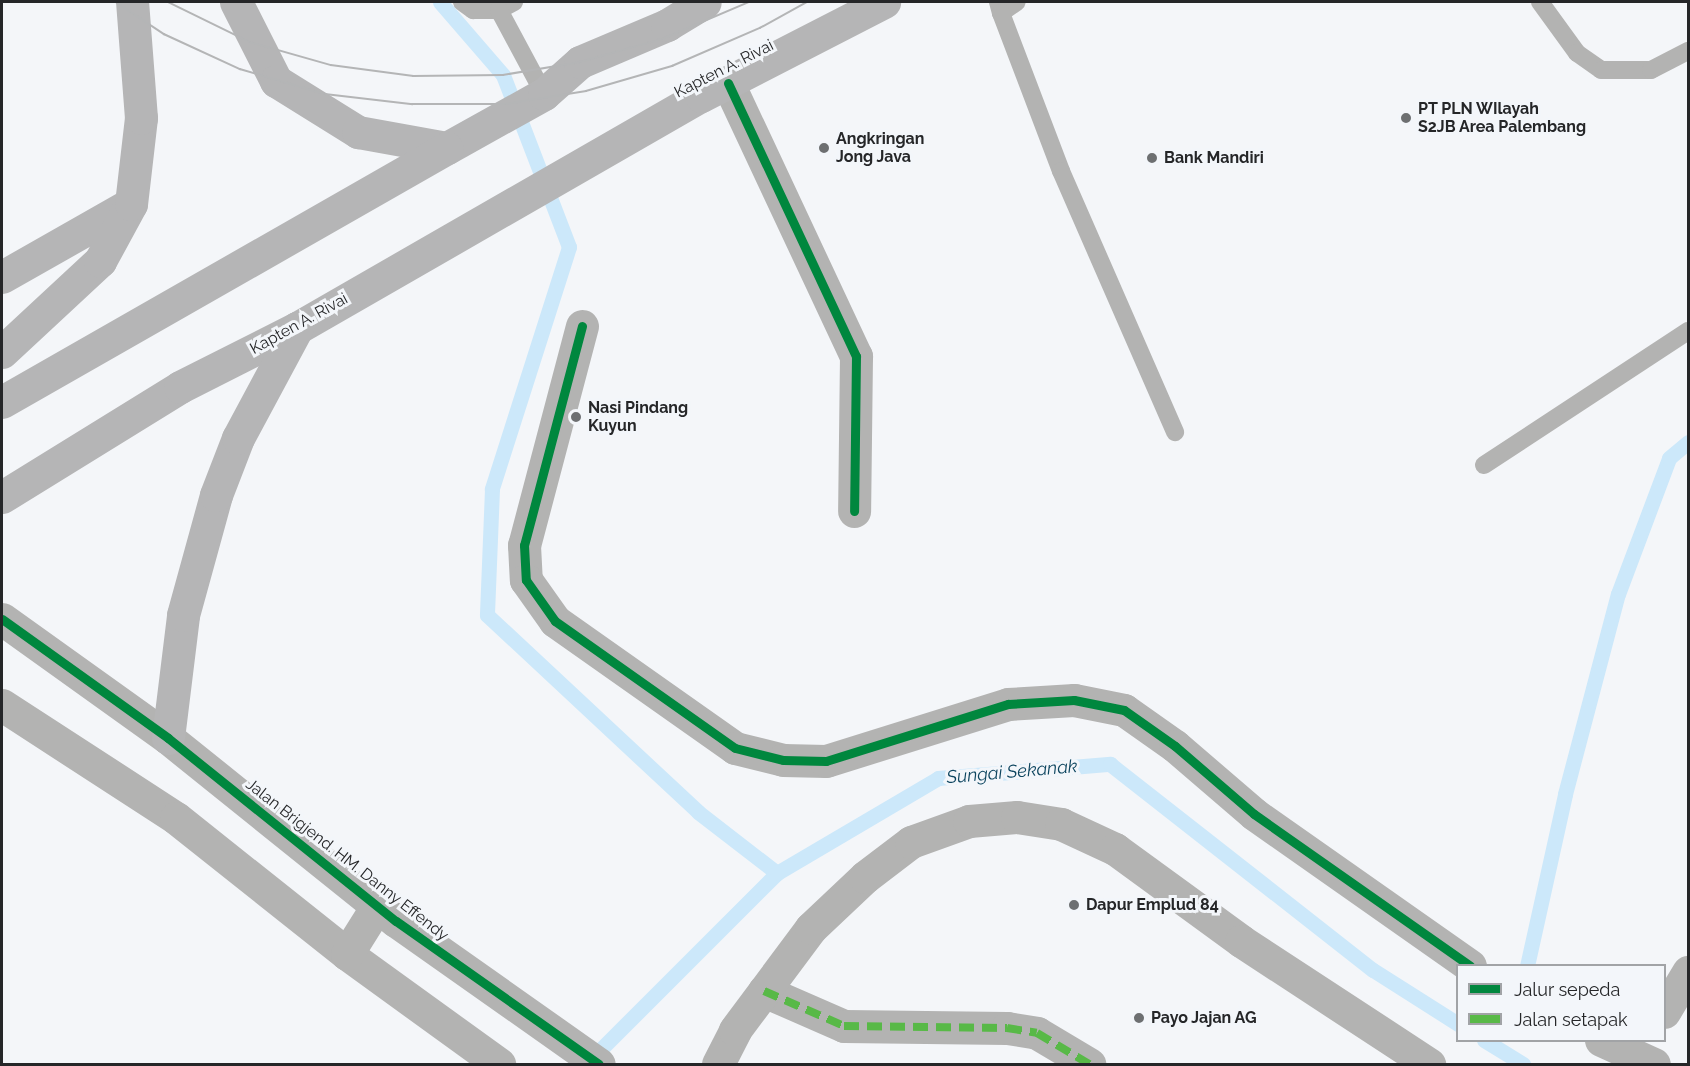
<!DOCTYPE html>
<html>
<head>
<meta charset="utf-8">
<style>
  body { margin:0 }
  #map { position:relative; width:1690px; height:1066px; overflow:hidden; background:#f4f6f9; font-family:Raleway,sans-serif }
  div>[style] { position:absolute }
  .stream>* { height:15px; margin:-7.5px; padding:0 7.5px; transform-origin:7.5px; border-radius:7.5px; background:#cce8fa }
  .service>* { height:18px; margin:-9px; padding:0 9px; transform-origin:9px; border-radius:9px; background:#b3b3b2 }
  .minor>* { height:33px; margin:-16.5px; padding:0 16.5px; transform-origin:16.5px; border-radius:16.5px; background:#b3b3b2 }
  .tertiary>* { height:33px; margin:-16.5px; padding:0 16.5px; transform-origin:16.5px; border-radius:16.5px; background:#b3b3b2 }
  .primary>* { height:33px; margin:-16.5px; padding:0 16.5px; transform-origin:16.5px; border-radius:16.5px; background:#b5b5b6 }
  .tram>* { height:1.5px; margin:-0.75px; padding:0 0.75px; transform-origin:0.75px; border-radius:0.75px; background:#b4b5b6 }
  .quiet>* { height:8px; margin-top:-4px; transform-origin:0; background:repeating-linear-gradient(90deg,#58b947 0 15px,transparent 0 23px) }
  .cycleway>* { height:9px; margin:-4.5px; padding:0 4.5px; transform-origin:4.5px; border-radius:4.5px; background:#00873e }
  .dots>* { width:16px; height:16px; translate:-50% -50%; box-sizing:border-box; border:3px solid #f3f6fa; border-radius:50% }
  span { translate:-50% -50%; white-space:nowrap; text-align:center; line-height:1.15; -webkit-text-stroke:6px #f3f6fa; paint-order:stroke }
  .street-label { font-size:16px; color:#252628 }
  .poi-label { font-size:16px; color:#252628; font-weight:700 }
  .left { translate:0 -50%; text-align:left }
  .water-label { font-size:18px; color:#0d455f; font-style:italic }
  .frame { position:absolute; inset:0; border:3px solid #252628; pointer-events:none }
  .legend { position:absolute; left:1456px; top:964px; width:210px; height:78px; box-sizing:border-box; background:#f3f6fa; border:2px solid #a1a3a6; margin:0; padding:8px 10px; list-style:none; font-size:18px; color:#252628 }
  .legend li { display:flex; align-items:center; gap:12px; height:30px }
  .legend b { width:30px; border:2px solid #a1a3a6 }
</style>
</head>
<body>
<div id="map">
  <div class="stream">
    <i style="left:440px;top:2px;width:96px;rotate:49.2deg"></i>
    <i style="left:503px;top:75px;width:184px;rotate:69deg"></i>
    <i style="left:569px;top:247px;width:254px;rotate:107.7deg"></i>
    <i style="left:492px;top:489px;width:126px;rotate:92.3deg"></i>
    <i style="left:487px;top:615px;width:289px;rotate:43deg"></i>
    <i style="left:698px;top:812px;width:100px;rotate:37.7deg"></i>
    <i style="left:1527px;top:966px;width:176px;rotate:-77.5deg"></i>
    <i style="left:1565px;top:794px;width:207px;rotate:-75.2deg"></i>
    <i style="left:1618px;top:594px;width:145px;rotate:-69.4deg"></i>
    <i style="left:1669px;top:458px;width:25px;rotate:-40deg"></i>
    <i style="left:1484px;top:1040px;width:46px;rotate:31.6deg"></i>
    <i style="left:590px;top:1060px;width:264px;rotate:-45deg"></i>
    <i style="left:777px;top:873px;width:187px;rotate:-30.5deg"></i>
    <i style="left:938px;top:778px;width:173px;rotate:-4.7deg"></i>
    <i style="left:1110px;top:764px;width:334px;rotate:38.1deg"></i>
    <i style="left:1373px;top:970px;width:101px;rotate:32.4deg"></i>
  </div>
  <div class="service">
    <i style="left:462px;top:2px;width:14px;rotate:36deg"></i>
    <i style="left:473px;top:10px;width:26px"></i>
    <i style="left:499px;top:10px;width:17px;rotate:-28deg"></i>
    <i style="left:998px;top:2px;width:11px;rotate:75deg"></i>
    <i style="left:1001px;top:13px;width:19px;rotate:-35deg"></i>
    <i style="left:1540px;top:2px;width:63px;rotate:54deg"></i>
    <i style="left:1577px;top:53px;width:29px;rotate:35deg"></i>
    <i style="left:1601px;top:70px;width:50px"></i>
    <i style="left:1651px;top:70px;width:42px;rotate:-27.2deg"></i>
    <i style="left:499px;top:10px;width:95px;rotate:61.8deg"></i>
    <i style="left:1001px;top:13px;width:169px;rotate:69.2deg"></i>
    <i style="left:1061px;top:171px;width:285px;rotate:66.4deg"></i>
    <i style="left:1484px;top:465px;width:244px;rotate:-33.3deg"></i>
  </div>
  <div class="minor">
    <i style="left:728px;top:83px;width:302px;rotate:64.9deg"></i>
    <i style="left:856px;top:356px;width:155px;rotate:90.7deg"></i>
    <i style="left:582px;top:326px;width:227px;rotate:104.8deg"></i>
    <i style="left:524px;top:545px;width:35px;rotate:87deg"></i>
    <i style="left:526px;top:580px;width:50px;rotate:54.7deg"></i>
    <i style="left:555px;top:621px;width:220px;rotate:35.2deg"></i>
    <i style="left:735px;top:748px;width:49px;rotate:14deg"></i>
    <i style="left:783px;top:760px;width:43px;rotate:1.3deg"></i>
    <i style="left:826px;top:761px;width:191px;rotate:-17.4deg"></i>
    <i style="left:1008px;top:704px;width:66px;rotate:-3.5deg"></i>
    <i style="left:1074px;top:700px;width:51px;rotate:11.3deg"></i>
    <i style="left:1124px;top:710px;width:62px;rotate:35.2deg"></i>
    <i style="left:1175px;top:746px;width:104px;rotate:40.7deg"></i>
    <i style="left:1254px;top:814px;width:264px;rotate:35.1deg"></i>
    <i style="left:764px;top:991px;width:87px;rotate:23.6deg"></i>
    <i style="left:844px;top:1026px;width:163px;rotate:0.7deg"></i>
    <i style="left:1007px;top:1028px;width:30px;rotate:9deg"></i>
    <i style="left:1037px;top:1033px;width:61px;rotate:30.8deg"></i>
    <i style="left:1664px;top:1012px;width:47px;rotate:-59deg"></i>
    <i style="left:1601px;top:1040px;width:58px;rotate:24.4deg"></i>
    <i style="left:718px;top:1064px;width:38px;rotate:-63deg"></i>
    <i style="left:735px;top:1030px;width:127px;rotate:-53.3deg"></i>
    <i style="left:811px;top:928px;width:74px;rotate:-43.4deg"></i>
    <i style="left:865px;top:877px;width:58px;rotate:-37.3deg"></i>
    <i style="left:911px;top:842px;width:62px;rotate:-19.9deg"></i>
    <i style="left:969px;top:821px;width:48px;rotate:-4.8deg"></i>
    <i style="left:1017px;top:817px;width:45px;rotate:9deg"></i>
    <i style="left:1061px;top:824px;width:60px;rotate:24.8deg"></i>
    <i style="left:1115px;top:849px;width:156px;rotate:36.1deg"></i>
    <i style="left:1241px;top:941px;width:225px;rotate:33.2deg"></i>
  </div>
  <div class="tertiary">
    <i style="left:2px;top:619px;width:204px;rotate:35.6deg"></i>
    <i style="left:168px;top:738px;width:292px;rotate:38.8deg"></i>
    <i style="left:396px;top:921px;width:248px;rotate:35.2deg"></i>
    <i style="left:2px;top:705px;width:207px;rotate:33deg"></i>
    <i style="left:176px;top:818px;width:218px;rotate:38.5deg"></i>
    <i style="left:347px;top:954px;width:188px;rotate:35.9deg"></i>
    <i style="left:347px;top:954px;width:57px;rotate:-58deg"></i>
  </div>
  <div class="primary">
    <i style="left:236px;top:2px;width:89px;rotate:63.1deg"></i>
    <i style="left:276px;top:81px;width:97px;rotate:31.9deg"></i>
    <i style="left:358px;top:132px;width:90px;rotate:10.2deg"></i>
    <i style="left:447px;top:148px;width:111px;rotate:-29.1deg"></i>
    <i style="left:544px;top:94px;width:48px;rotate:-41.6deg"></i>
    <i style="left:580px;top:62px;width:95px;rotate:-23deg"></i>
    <i style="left:667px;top:25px;width:44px;rotate:-31.2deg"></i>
    <i style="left:2px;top:277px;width:146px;rotate:-29.6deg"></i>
    <i style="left:2px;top:352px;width:134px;rotate:-42.9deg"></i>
    <i style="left:100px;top:261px;width:65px;rotate:-61.5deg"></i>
    <i style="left:131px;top:204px;width:87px;rotate:-83.4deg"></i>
    <i style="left:141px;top:118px;width:116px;rotate:-94.4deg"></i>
    <i style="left:2px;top:402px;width:512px;rotate:-29.72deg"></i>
    <i style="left:2px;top:497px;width:209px;rotate:-31.7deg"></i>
    <i style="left:180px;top:387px;width:131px;rotate:-26.8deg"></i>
    <i style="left:297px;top:328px;width:466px;rotate:-29.9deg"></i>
    <i style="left:701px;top:96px;width:206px;rotate:-27.2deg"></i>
    <i style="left:168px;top:738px;width:124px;rotate:-83deg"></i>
    <i style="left:183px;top:615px;width:124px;rotate:-74.6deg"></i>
    <i style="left:216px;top:495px;width:61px;rotate:-68.9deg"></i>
    <i style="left:238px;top:438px;width:125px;rotate:-61.8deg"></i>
  </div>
  <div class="tram">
    <i style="left:116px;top:2px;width:58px;rotate:33.7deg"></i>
    <i style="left:164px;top:34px;width:84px;rotate:24.7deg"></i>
    <i style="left:240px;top:69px;width:89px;rotate:16.4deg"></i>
    <i style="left:325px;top:94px;width:88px;rotate:6.6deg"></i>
    <i style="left:412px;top:104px;width:93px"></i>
    <i style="left:505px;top:104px;width:82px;rotate:-9.1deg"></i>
    <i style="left:586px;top:91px;width:90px;rotate:-16.2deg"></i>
    <i style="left:672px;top:66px;width:96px;rotate:-23.4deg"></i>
    <i style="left:760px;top:28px;width:54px;rotate:-29deg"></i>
    <i style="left:168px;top:2px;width:91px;rotate:26deg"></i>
    <i style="left:250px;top:42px;width:84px;rotate:15.9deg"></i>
    <i style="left:331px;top:65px;width:83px;rotate:7.6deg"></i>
    <i style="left:413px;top:76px;width:90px;rotate:-0.6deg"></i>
    <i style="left:503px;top:75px;width:78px;rotate:-9.6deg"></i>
    <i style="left:580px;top:62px;width:85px;rotate:-15.7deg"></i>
    <i style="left:662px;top:39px;width:95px;rotate:-23deg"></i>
  </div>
  <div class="quiet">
    <i style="left:764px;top:991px;width:87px;rotate:23.6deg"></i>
    <i style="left:844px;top:1026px;width:163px;rotate:0.7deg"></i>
    <i style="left:1007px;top:1028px;width:30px;rotate:9deg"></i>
    <i style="left:1037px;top:1033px;width:61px;rotate:30.8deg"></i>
  </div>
  <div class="cycleway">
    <i style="left:728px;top:83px;width:302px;rotate:64.9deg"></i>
    <i style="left:856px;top:356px;width:155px;rotate:90.7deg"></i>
    <i style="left:582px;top:326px;width:227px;rotate:104.8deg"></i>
    <i style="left:524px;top:545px;width:35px;rotate:87deg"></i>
    <i style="left:526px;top:580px;width:50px;rotate:54.7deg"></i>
    <i style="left:555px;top:621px;width:220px;rotate:35.2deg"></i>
    <i style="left:735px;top:748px;width:49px;rotate:14deg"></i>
    <i style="left:783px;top:760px;width:43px;rotate:1.3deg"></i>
    <i style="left:826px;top:761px;width:191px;rotate:-17.4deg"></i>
    <i style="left:1008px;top:704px;width:66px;rotate:-3.5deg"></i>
    <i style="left:1074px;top:700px;width:51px;rotate:11.3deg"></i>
    <i style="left:1124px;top:710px;width:62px;rotate:35.2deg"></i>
    <i style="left:1175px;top:746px;width:104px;rotate:40.7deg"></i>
    <i style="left:1254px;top:814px;width:264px;rotate:35.1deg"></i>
    <i style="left:2px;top:619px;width:204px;rotate:35.6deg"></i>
    <i style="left:168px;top:738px;width:292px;rotate:38.8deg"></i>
    <i style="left:396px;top:921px;width:248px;rotate:35.2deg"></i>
  </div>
  <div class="dots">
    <i style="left:1406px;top:118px;background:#6d6f71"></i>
    <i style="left:824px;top:148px;background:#6d6f71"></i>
    <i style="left:1152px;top:158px;background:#6d6f71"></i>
    <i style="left:576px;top:417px;background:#6d6f71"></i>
    <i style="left:1074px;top:905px;background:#6d6f71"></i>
    <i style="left:1139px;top:1018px;background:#6d6f71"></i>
  </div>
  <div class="street-label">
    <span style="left:724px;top:69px;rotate:-27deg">Kapten A. Rivai</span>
    <span style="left:299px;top:324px;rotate:-29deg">Kapten A. Rivai</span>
    <span style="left:347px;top:860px;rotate:38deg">Jalan Brigjend. HM. Danny Effendy</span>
  </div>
  <div class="poi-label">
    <span class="left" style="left:1418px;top:118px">PT PLN WIlayah<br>S2JB Area Palembang</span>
    <span class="left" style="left:836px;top:148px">Angkringan<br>Jong Java</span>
    <span class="left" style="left:1164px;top:158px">Bank Mandiri</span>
    <span class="left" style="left:588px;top:417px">Nasi Pindang<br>Kuyun</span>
    <span class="left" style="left:1086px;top:905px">Dapur Emplud 84</span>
    <span class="left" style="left:1151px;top:1018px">Payo Jajan AG</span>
  </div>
  <div class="water-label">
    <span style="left:1012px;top:772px;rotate:-5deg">Sungai Sekanak</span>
  </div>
  <div class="frame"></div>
  <ul class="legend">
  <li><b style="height:8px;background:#00873e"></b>Jalur sepeda</li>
  <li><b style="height:8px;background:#58b947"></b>Jalan setapak</li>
  </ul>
</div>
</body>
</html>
